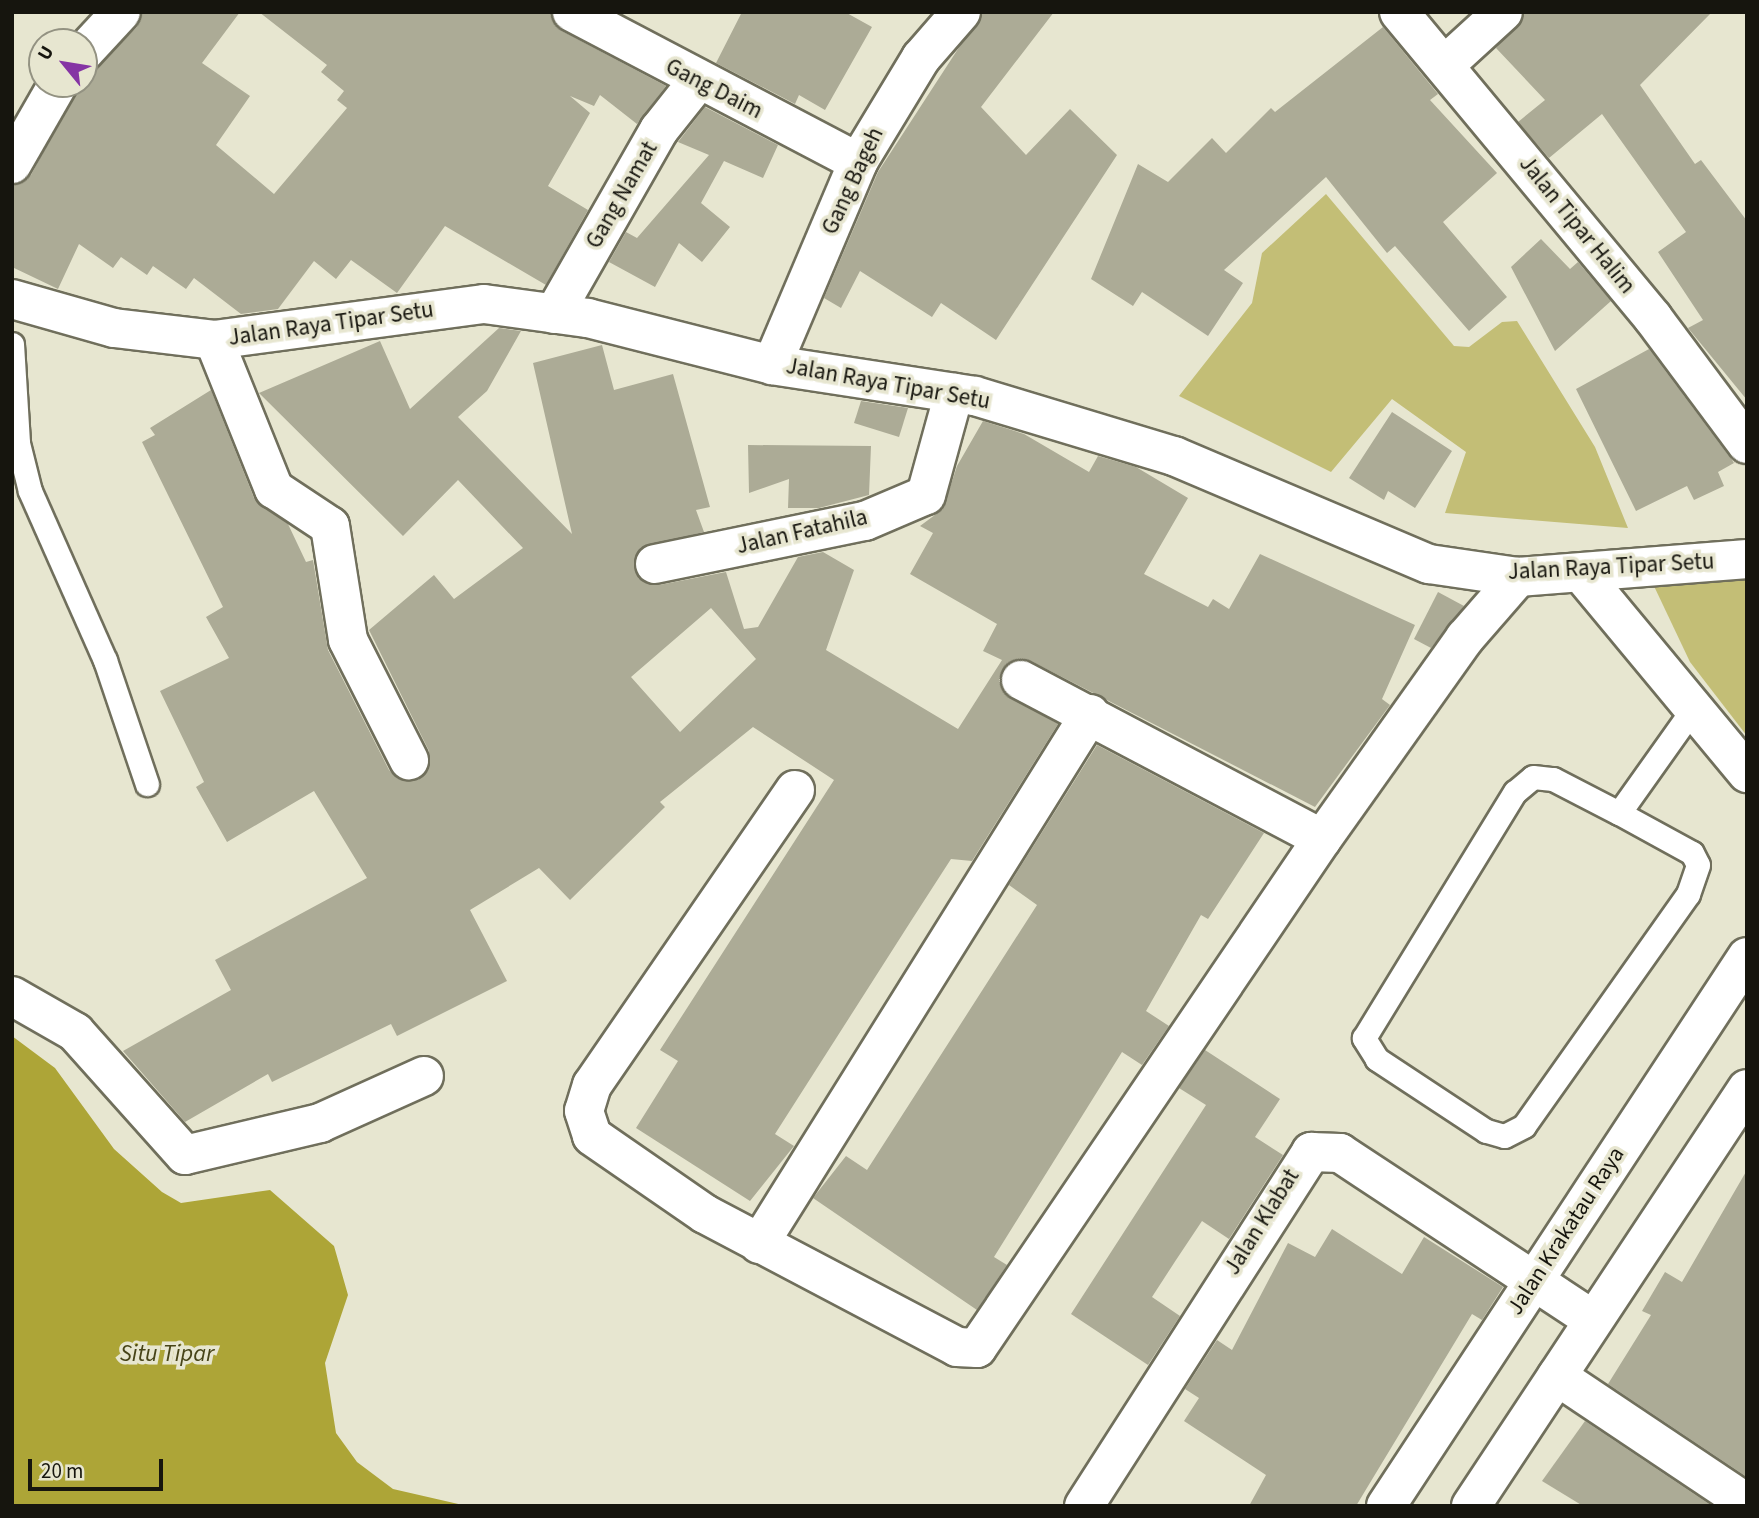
<!DOCTYPE html>
<html>
<head>
<meta charset="utf-8">
<style>
  body { margin:0 }
  #map { position:relative; width:1759px; height:1518px; overflow:hidden; background:#e7e6d0; font-family:"Source Sans 3",sans-serif }
  div>[style] { position:absolute }
  .green>* { inset:0; background:#c3be76 }
  .water>* { inset:0; background:#ada537 }
  .building>* { inset:0; background:#acab96 }
  .roads { filter:drop-shadow(2px 0 #706f5c) drop-shadow(-2px 0 #706f5c) drop-shadow(0 2px #706f5c) drop-shadow(0 -2px #706f5c) }
  .lane>* { height:23px; margin:-11.5px; padding:0 11.5px; transform-origin:11.5px; border-radius:11.5px; background:#fff }
  .street>* { height:38px; margin:-19px; padding:0 19px; transform-origin:19px; border-radius:19px; background:#fff }
  span { translate:-50% -50%; white-space:nowrap; text-align:center; line-height:1.15; -webkit-text-stroke:7px #e7e6d0; paint-order:stroke }
  .street-label { font-size:23px; color:#16150e }
  .water-label { font-size:24px; color:#474418; font-style:italic }
  .frame { position:absolute; inset:0; border:14px solid #16150e; pointer-events:none }
  .north { position:absolute; left:28px; top:28px; width:70px; height:70px; box-sizing:border-box; background:#e7e6d0; border:2px solid #939282; border-radius:50%; rotate:300deg; font-size:19px; font-weight:700; line-height:28px; text-align:center; color:#16150e }
  .north::after { content:''; display:block; margin:auto; width:24px; height:32px; background:#8534a4; clip-path:polygon(50% 0,100% 100%,50% 72%,0 100%) }
  .scale { position:absolute; left:28px; top:1459px; width:135px; height:32px; box-sizing:border-box; border:4px solid #16150e; border-top:0; padding-left:9px; font-size:21px; line-height:24px; white-space:nowrap; color:#16150e; -webkit-text-stroke:5px #e7e6d0; paint-order:stroke }
</style>
</head>
<body>
<div id="map">
  <div class="green">
    <i style="clip-path:polygon(1326px 194px,1454px 346px,1469px 347px,1502px 322px,1517px 321px,1595px 447px,1628px 528px,1445px 513px,1466px 452px,1392px 399px,1331px 472px,1179px 396px,1252px 303px,1262px 253px)"></i>
    <i style="clip-path:polygon(1747px 558px,1747px 736px,1690px 662px,1644px 565px)"></i>
  </div>
  <div class="water">
    <i style="clip-path:polygon(12px 1036px,55px 1068px,114px 1149px,162px 1192px,181px 1203px,270px 1190px,334px 1246px,348px 1295px,325px 1363px,336px 1433px,357px 1462px,393px 1489px,467px 1506px,12px 1506px)"></i>
  </div>
  <div class="building">
    <i style="clip-path:polygon(142px 12px,240px 12px,202px 63px,250px 96px,216px 145px,274px 194px,347px 108px,337px 100px,344px 91px,321px 72px,327px 65px,259px 12px,550px 12px,562px 31px,666px 86px,637px 124px,600px 95px,594px 106px,570px 96px,590px 113px,548px 186px,588px 210px,546px 285px,445px 226px,397px 293px,351px 260px,336px 279px,314px 261px,278px 309px,241px 314px,194px 278px,186px 289px,153px 266px,147px 275px,121px 257px,113px 268px,79px 244px,58px 289px,12px 267px,12px 186px,31px 175px,80px 84px,137px 27px)"></i>
    <i style="clip-path:polygon(742px 12px,845px 12px,872px 27px,825px 110px,799px 95px,795px 104px,716px 63px)"></i>
    <i style="clip-path:polygon(982px 12px,1054px 12px,981px 107px,1026px 155px,1070px 109px,1117px 155px,996px 340px,941px 303px,932px 317px,860px 271px,841px 308px,824px 298px,878px 172px)"></i>
    <i style="clip-path:polygon(1524px 12px,1712px 12px,1640px 85px,1695px 164px,1701px 160px,1747px 221px,1747px 400px,1688px 328px,1703px 320px,1658px 252px,1686px 232px,1602px 114px,1549px 158px,1518px 122px,1545px 100px,1496px 48px)"></i>
    <i style="clip-path:polygon(1383px 27px,1438px 94px,1430px 100px,1497px 173px,1443px 222px,1507px 297px,1469px 331px,1395px 246px,1387px 253px,1326px 177px,1224px 270px,1243px 283px,1208px 336px,1142px 292px,1133px 306px,1091px 279px,1138px 164px,1168px 182px,1212px 138px,1226px 153px,1271px 108px,1275px 112px)"></i>
    <i style="clip-path:polygon(705px 107px,778px 145px,763px 178px,724px 161px,701px 203px,730px 227px,702px 262px,679px 243px,655px 287px,609px 262px,626px 232px,637px 238px,709px 155px,678px 142px)"></i>
    <i style="clip-path:polygon(1541px 239px,1570px 269px,1578px 262px,1611px 301px,1555px 351px,1511px 267px)"></i>
    <i style="clip-path:polygon(evenodd,499px 328px,521px 331px,487px 391px,458px 417px,572px 534px,533px 363px,602px 345px,614px 390px,673px 374px,710px 507px,696px 510px,704px 532px,640px 548px,634px 568px,639px 579px,659px 585px,726px 572px,744px 629px,758px 627px,798px 557px,823px 552px,854px 570px,826px 650px,958px 729px,1002px 660px,983px 651px,997px 624px,910px 574px,933px 533px,920px 526px,943px 509px,957px 466px,983px 421px,1024px 434px,1089px 472px,1098px 456px,1136px 467px,1188px 498px,1144px 574px,1208px 607px,1213px 599px,1229px 609px,1260px 554px,1415px 625px,1382px 699px,1390px 705px,1315px 807px,1031px 661px,1009px 662px,999px 680px,1003px 692px,1058px 724px,972px 861px,951px 859px,911px 921px,775px 1134px,794px 1146px,750px 1201px,636px 1128px,678px 1061px,660px 1050px,834px 780px,753px 727px,660px 802px,665px 807px,570px 900px,539px 868px,470px 910px,507px 981px,397px 1036px,391px 1024px,272px 1082px,268px 1074px,185px 1122px,123px 1051px,231px 990px,215px 960px,367px 878px,314px 791px,227px 842px,196px 787px,204px 782px,160px 691px,229px 658px,206px 617px,223px 607px,142px 442px,155px 435px,150px 428px,211px 390px,254px 498px,288px 524px,306px 562px,313px 560px,328px 650px,389px 770px,398px 779px,418px 780px,428px 771px,429px 751px,369px 630px,434px 575px,454px 599px,523px 548px,458px 480px,403px 536px,259px 393px,380px 341px,410px 409px,499px 328px,711px 608px,756px 659px,680px 732px,631px 677px,711px 608px)"></i>
    <i style="clip-path:polygon(1649px 349px,1734px 463px,1718px 472px,1724px 486px,1694px 500px,1687px 486px,1636px 511px,1576px 389px)"></i>
    <i style="clip-path:polygon(861px 401px,908px 408px,899px 437px,854px 423px)"></i>
    <i style="clip-path:polygon(1392px 412px,1452px 451px,1415px 508px,1388px 491px,1384px 500px,1349px 478px)"></i>
    <i style="clip-path:polygon(748px 445px,871px 446px,869px 495px,819px 508px,788px 508px,789px 479px,749px 493px)"></i>
    <i style="clip-path:polygon(1438px 592px,1464px 606px,1431px 648px,1414px 639px)"></i>
    <i style="clip-path:polygon(1097px 745px,1264px 833px,1208px 919px,1201px 915px,1146px 1011px,1169px 1026px,1142px 1065px,1122px 1052px,994px 1257px,1007px 1265px,977px 1310px,813px 1198px,846px 1156px,867px 1170px,1037px 905px,1009px 885px)"></i>
    <i style="clip-path:polygon(1205px 1050px,1280px 1099px,1255px 1137px,1283px 1155px,1229px 1239px,1202px 1221px,1176px 1260px,1152px 1297px,1180px 1316px,1148px 1365px,1071px 1314px,1206px 1105px,1179px 1088px)"></i>
    <i style="clip-path:polygon(1747px 1170px,1747px 1477px,1608px 1384px,1651px 1315px,1642px 1311px,1665px 1272px,1682px 1282px)"></i>
    <i style="clip-path:polygon(1332px 1229px,1402px 1274px,1424px 1237px,1503px 1287px,1482px 1320px,1472px 1314px,1356px 1506px,1249px 1506px,1266px 1475px,1184px 1421px,1199px 1398px,1185px 1389px,1217px 1340px,1232px 1350px,1288px 1243px,1315px 1257px)"></i>
    <i style="clip-path:polygon(1585px 1421px,1712px 1506px,1583px 1506px,1542px 1481px)"></i>
  </div>
  <div class="roads">
    <div class="lane">
      <i style="left:12px;top:344px;width:99px;rotate:86.5deg"></i>
      <i style="left:18px;top:443px;width:49px;rotate:76deg"></i>
      <i style="left:30px;top:491px;width:185px;rotate:66.1deg"></i>
      <i style="left:105px;top:660px;width:131px;rotate:71.3deg"></i>
      <i style="left:1533px;top:777px;width:20px;rotate:6deg"></i>
      <i style="left:1553px;top:779px;width:74px;rotate:27.3deg"></i>
      <i style="left:1619px;top:813px;width:83px;rotate:28.7deg"></i>
      <i style="left:1692px;top:853px;width:13px;rotate:63deg"></i>
      <i style="left:1698px;top:865px;width:31px;rotate:109deg"></i>
      <i style="left:1688px;top:894px;width:284px;rotate:125.3deg"></i>
      <i style="left:1524px;top:1126px;width:22px;rotate:153deg"></i>
      <i style="left:1504px;top:1136px;width:19px;rotate:-164deg"></i>
      <i style="left:1486px;top:1131px;width:131px;rotate:-146.6deg"></i>
      <i style="left:1377px;top:1059px;width:25px;rotate:-122deg"></i>
      <i style="left:1364px;top:1038px;width:289px;rotate:-58.5deg"></i>
      <i style="left:1515px;top:792px;width:23px;rotate:-40deg"></i>
      <i style="left:1619px;top:813px;width:128px;rotate:-54.6deg"></i>
    </div>
    <div class="street">
      <i style="left:572px;top:12px;width:323px;rotate:27.7deg"></i>
      <i style="left:1399px;top:12px;width:398px;rotate:50.3deg"></i>
      <i style="left:1653px;top:318px;width:157px;rotate:53.3deg"></i>
      <i style="left:84px;top:52px;width:54px;rotate:-47.2deg"></i>
      <i style="left:1446px;top:64px;width:77px;rotate:-42.4deg"></i>
      <i style="left:12px;top:164px;width:92px;rotate:-60.1deg"></i>
      <i style="left:12px;top:299px;width:106px;rotate:15.9deg"></i>
      <i style="left:114px;top:328px;width:101px;rotate:6.8deg"></i>
      <i style="left:214px;top:340px;width:272px;rotate:-7.6deg"></i>
      <i style="left:484px;top:304px;width:105px;rotate:7.7deg"></i>
      <i style="left:588px;top:318px;width:190px;rotate:14.3deg"></i>
      <i style="left:772px;top:365px;width:205px;rotate:8.7deg"></i>
      <i style="left:975px;top:396px;width:208px;rotate:16.8deg"></i>
      <i style="left:1174px;top:456px;width:277px;rotate:23deg"></i>
      <i style="left:1429px;top:564px;width:90px;rotate:8.3deg"></i>
      <i style="left:1518px;top:577px;width:230px;rotate:-4.5deg"></i>
      <i style="left:554px;top:314px;width:212px;rotate:-60.3deg"></i>
      <i style="left:659px;top:130px;width:63px;rotate:-51.5deg"></i>
      <i style="left:214px;top:340px;width:161px;rotate:68.1deg"></i>
      <i style="left:274px;top:489px;width:67px;rotate:33.5deg"></i>
      <i style="left:330px;top:526px;width:115px;rotate:81deg"></i>
      <i style="left:348px;top:640px;width:135px;rotate:63.1deg"></i>
      <i style="left:772px;top:365px;width:220px;rotate:-67deg"></i>
      <i style="left:858px;top:162px;width:122px;rotate:-58.8deg"></i>
      <i style="left:921px;top:58px;width:61px;rotate:-49deg"></i>
      <i style="left:655px;top:564px;width:214px;rotate:-11.6deg"></i>
      <i style="left:865px;top:521px;width:66px;rotate:-23.1deg"></i>
      <i style="left:926px;top:495px;width:106px;rotate:-74.6deg"></i>
      <i style="left:1582px;top:574px;width:259px;rotate:50.3deg"></i>
      <i style="left:1021px;top:680px;width:340px;rotate:27.8deg"></i>
      <i style="left:795px;top:790px;width:358px;rotate:124.5deg"></i>
      <i style="left:592px;top:1085px;width:27px;rotate:107deg"></i>
      <i style="left:584px;top:1111px;width:26px;rotate:72deg"></i>
      <i style="left:592px;top:1136px;width:137px;rotate:34.6deg"></i>
      <i style="left:705px;top:1214px;width:285px;rotate:27.8deg"></i>
      <i style="left:957px;top:1347px;width:20px;rotate:3deg"></i>
      <i style="left:977px;top:1348px;width:615px;rotate:-55.87deg"></i>
      <i style="left:1322px;top:839px;width:247px;rotate:-54.6deg"></i>
      <i style="left:1465px;top:638px;width:81px;rotate:-49deg"></i>
      <i style="left:12px;top:996px;width:73px;rotate:29.7deg"></i>
      <i style="left:75px;top:1032px;width:165px;rotate:48.2deg"></i>
      <i style="left:185px;top:1155px;width:139px;rotate:-13.3deg"></i>
      <i style="left:320px;top:1123px;width:114px;rotate:-24.3deg"></i>
      <i style="left:759px;top:1244px;width:625px;rotate:-58.01deg"></i>
      <i style="left:1557px;top:1376px;width:229px;rotate:33.8deg"></i>
      <i style="left:1084px;top:1506px;width:421px;rotate:-57.3deg"></i>
      <i style="left:1311px;top:1152px;width:29px;rotate:2deg"></i>
      <i style="left:1340px;top:1153px;width:303px;rotate:33.4deg"></i>
      <i style="left:1386px;top:1506px;width:657px;rotate:-56.67deg"></i>
      <i style="left:1471px;top:1506px;width:500px;rotate:-56.5deg"></i>
    </div>
  </div>
  <div class="street-label">
    <span style="left:714px;top:89px;rotate:27deg">Gang Daim</span>
    <span style="left:853px;top:181px;rotate:-65deg">Gang Bageh</span>
    <span style="left:622px;top:195px;rotate:-60deg">Gang Namat</span>
    <span style="left:1577px;top:225px;rotate:51deg">Jalan Tipar Halim</span>
    <span style="left:331px;top:324px;rotate:-8deg">Jalan Raya Tipar Setu</span>
    <span style="left:888px;top:384px;rotate:10deg">Jalan Raya Tipar Setu</span>
    <span style="left:802px;top:532px;rotate:-13deg">Jalan Fatahila</span>
    <span style="left:1611px;top:567px;rotate:-3deg">Jalan Raya Tipar Setu</span>
    <span style="left:1262px;top:1222px;rotate:-58deg">Jalan Klabat</span>
    <span style="left:1566px;top:1231px;rotate:-57deg">Jalan Krakatau Raya</span>
  </div>
  <div class="water-label">
    <span style="left:167px;top:1354px">Situ Tipar</span>
  </div>
  <div class="frame"></div>
  <div class="north">U</div>
  <div class="scale">20 m</div>
</div>
</body>
</html>
